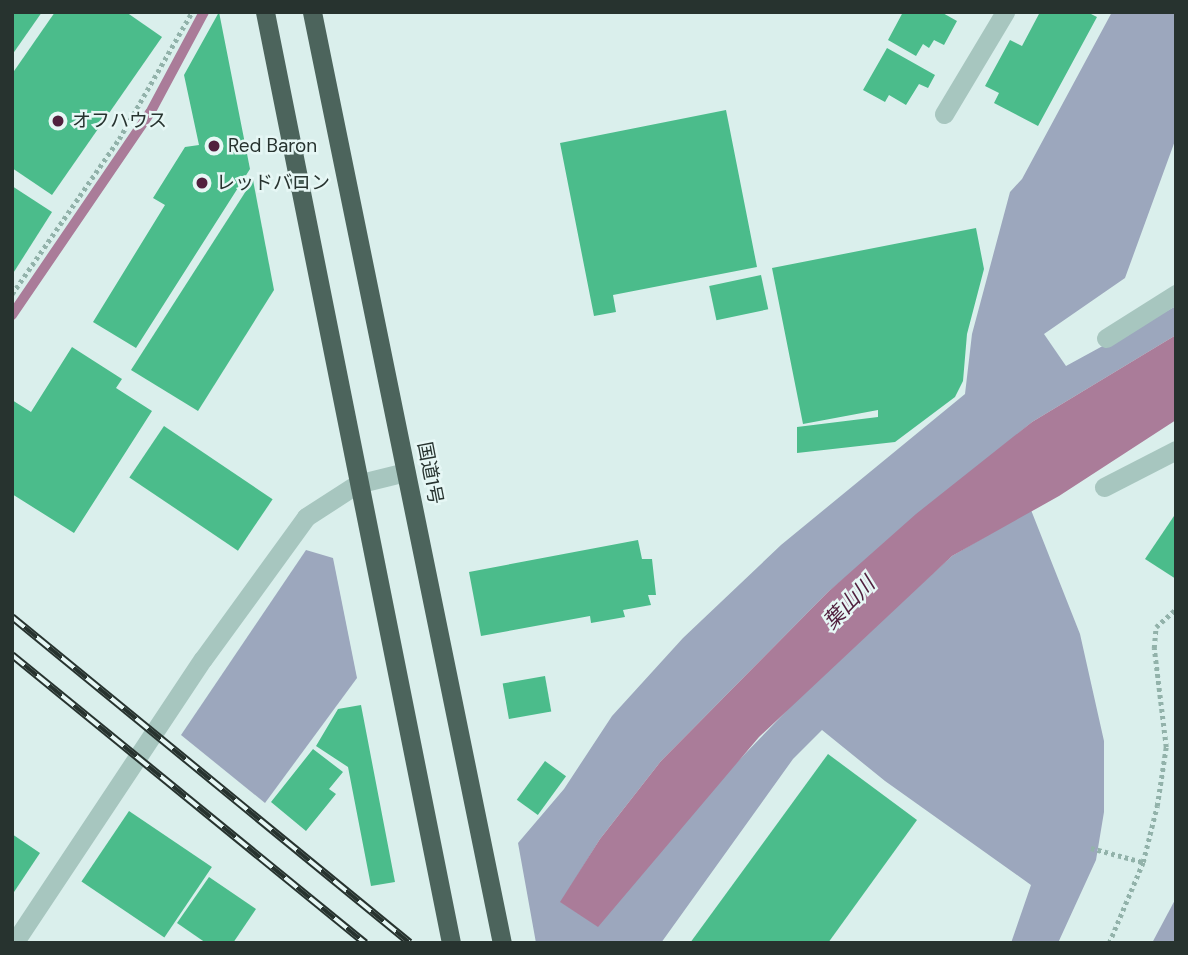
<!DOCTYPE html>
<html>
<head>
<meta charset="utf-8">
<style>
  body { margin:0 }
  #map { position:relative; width:1188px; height:955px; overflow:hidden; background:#daefec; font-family:"DM Sans","Noto Sans JP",sans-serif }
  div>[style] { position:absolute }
  .green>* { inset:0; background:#9ca7bd }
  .water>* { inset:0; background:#aa7c99 }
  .stream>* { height:10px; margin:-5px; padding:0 5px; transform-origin:5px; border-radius:5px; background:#aa7c99 }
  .building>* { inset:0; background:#4bbc8b; transform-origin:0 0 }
  .path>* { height:4.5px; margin-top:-2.25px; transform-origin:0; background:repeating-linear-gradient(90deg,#92b2aa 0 3.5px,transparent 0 7px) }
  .service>* { height:19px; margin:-9.5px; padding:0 9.5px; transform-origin:9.5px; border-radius:9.5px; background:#a7c6bf }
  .minor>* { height:19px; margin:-9.5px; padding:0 9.5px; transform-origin:9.5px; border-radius:9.5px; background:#a7c6bf }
  .trunk>* { height:19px; margin:-9.5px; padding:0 9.5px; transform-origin:9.5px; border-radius:9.5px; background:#4c645c }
  .rail>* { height:8px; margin-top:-4px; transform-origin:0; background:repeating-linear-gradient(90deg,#e6f7f5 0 16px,#27332f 0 32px); box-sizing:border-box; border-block:2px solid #27332f }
  .dots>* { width:19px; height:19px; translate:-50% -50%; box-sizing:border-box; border:4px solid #e6f7f5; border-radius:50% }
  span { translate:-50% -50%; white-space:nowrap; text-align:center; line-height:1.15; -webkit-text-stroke:5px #e6f7f5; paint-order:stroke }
  .poi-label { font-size:19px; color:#27332f }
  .left { translate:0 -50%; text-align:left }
  .street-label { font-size:19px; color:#27332f }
  .water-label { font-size:21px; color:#51203e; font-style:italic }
  .frame { position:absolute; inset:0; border:14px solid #27332f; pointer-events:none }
</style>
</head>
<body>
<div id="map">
  <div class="green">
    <i style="clip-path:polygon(1112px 12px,1176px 12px,1176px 138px,1125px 278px,1044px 334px,1066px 366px,1176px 306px,1176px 335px,1032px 422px,828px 592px,661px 761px,600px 839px,561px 902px,598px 926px,714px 786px,826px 670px,952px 556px,1031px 510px,1080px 634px,1104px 741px,1104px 812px,1096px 860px,1058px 943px,1011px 943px,1031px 885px,885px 781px,822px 730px,793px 759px,661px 943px,536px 943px,518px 843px,564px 789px,612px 716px,683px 638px,781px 545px,965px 394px,972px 334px,1010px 192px,1022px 179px)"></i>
    <i style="clip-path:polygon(306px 550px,333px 558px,357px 678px,265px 803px,181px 735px)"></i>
    <i style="clip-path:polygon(1176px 898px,1176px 943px,1152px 943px)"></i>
  </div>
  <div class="water">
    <i style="clip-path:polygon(1176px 335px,1176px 420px,1059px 496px,952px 556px,759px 737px,598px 927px,560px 902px,600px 839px,661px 761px,828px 592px,916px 514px,1032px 422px)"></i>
  </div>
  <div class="stream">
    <i style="left:12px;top:315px;width:245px;rotate:-55.7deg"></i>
    <i style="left:150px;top:113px;width:115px;rotate:-61.9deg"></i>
  </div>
  <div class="building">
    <i style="clip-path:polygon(12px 12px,42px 12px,12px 55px)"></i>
    <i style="clip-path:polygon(55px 12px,126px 12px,162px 37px,52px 195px,12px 168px,12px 74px)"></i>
    <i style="clip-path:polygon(219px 12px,250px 169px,136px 348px,93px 322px,165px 205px,153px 198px,185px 147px,199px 145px,184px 75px)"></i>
    <i style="clip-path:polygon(903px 12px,941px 12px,957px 21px,944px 45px,934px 40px,929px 48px,923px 44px,916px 56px,888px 40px)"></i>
    <i style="clip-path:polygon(1040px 12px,1087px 12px,1097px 17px,1038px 126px,994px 103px,999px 93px,985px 86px,1010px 40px,1022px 46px)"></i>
    <i style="clip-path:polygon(887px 48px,935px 75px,928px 88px,919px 84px,906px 105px,889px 95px,885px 102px,863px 90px)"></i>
    <i style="clip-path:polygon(726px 110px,757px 267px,613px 295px,616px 312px,594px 316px,560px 143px)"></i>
    <i style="clip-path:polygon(253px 180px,274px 290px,198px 411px,131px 370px)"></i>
    <i style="clip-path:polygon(12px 186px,52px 212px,12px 275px)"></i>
    <i style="clip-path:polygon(976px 228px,984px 269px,967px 334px,963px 381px,955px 397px,895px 442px,797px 453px,797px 427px,878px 417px,878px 410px,803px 424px,772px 268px)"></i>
    <i style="left:761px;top:275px;width:35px;height:53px;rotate:78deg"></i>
    <i style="clip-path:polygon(72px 347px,122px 379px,116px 388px,152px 411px,74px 533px,12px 494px,12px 400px,31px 412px)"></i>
    <i style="left:164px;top:426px;width:131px;height:62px;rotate:34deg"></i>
    <i style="clip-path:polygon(1174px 516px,1176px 517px,1176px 579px,1145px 559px)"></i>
    <i style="clip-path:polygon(638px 540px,642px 559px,652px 559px,656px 595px,648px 595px,651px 605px,623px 610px,625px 617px,591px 623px,590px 616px,481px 636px,469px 572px)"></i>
    <i style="left:545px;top:676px;width:36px;height:43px;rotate:80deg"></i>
    <i style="clip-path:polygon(361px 705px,395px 882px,371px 886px,348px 767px,316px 746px,338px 709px)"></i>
    <i style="clip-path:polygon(313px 749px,343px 772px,329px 789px,336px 794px,306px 831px,271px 802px)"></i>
    <i style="clip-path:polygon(828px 754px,917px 820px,828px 943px,690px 943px)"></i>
    <i style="left:545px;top:761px;width:26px;height:48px;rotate:36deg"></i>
    <i style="left:129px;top:811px;width:100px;height:85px;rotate:34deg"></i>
    <i style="clip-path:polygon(12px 834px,40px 853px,12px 895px)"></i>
    <i style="clip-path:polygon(209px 877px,256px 909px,233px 943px,206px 943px,177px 923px)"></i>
  </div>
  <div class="path">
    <i style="left:12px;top:294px;width:188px;rotate:-55.4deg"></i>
    <i style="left:119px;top:139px;width:146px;rotate:-60.1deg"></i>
    <i style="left:1091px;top:848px;width:54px;rotate:15.1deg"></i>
    <i style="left:1109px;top:943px;width:88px;rotate:-67.2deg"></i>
    <i style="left:1143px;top:862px;width:58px;rotate:-76deg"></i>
    <i style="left:1157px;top:806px;width:60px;rotate:-81.3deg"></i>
    <i style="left:1166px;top:747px;width:100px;rotate:-96.9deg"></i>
    <i style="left:1154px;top:648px;width:21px;rotate:-85deg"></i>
    <i style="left:1156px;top:627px;width:27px;rotate:-42deg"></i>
  </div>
  <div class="service">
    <i style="left:1106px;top:338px;width:83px;rotate:-32.2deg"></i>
    <i style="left:1104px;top:487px;width:81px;rotate:-27.2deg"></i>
  </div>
  <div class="minor">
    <i style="left:944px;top:114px;width:119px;rotate:-59.1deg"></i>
    <i style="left:14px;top:943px;width:341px;rotate:-56.4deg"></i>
    <i style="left:203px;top:659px;width:175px;rotate:-54deg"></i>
    <i style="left:306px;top:517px;width:61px;rotate:-32.9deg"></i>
    <i style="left:357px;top:484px;width:50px;rotate:-13.8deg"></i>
  </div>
  <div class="trunk">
    <i style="left:265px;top:12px;width:949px;rotate:78.7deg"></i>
    <i style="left:312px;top:12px;width:950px;rotate:78.47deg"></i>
  </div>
  <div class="rail">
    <i style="left:12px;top:617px;width:514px;rotate:39.32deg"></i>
    <i style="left:12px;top:655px;width:456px;rotate:39.2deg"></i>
  </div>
  <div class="dots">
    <i style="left:58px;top:121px;background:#51203e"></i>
    <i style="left:214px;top:146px;background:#51203e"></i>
    <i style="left:202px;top:183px;background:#51203e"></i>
  </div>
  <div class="poi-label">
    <span class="left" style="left:72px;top:121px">オフハウス</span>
    <span class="left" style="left:228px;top:146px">Red Baron</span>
    <span class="left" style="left:216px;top:183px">レッドバロン</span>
  </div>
  <div class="street-label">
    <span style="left:430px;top:473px;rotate:79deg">国道1号</span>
  </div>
  <div class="water-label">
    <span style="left:849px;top:603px;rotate:-46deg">葉山川</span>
  </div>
  <div class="frame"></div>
</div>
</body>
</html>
